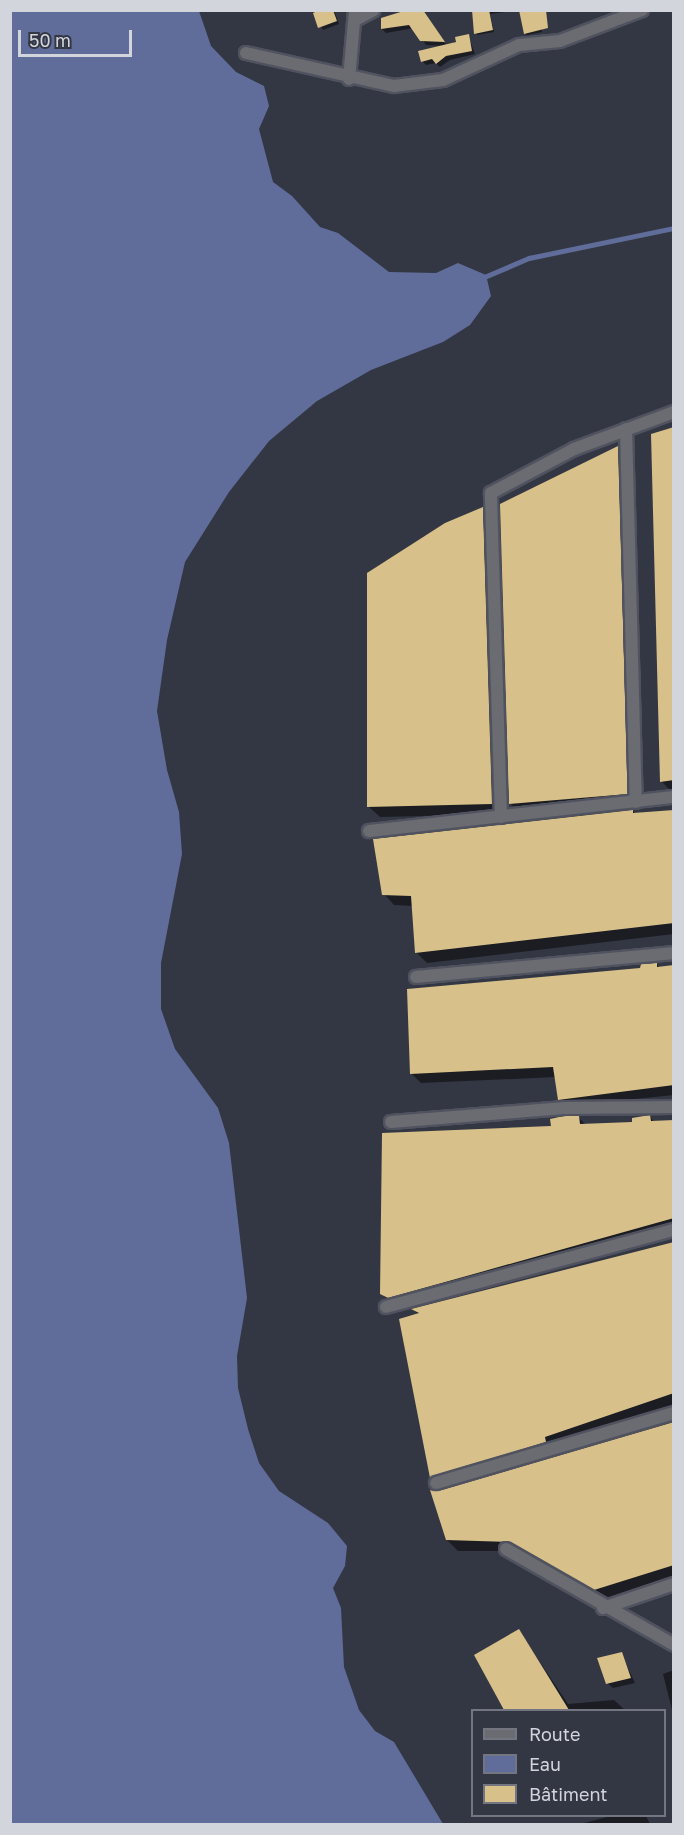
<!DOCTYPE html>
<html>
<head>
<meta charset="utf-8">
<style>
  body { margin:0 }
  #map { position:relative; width:684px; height:1835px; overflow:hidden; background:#333743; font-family:"Golos Text",sans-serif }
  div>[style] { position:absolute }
  .water>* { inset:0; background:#606d9b }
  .shadow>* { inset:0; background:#0007 }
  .stream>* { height:4.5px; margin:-2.25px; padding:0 2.25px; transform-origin:2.25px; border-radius:2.25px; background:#606d9b }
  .building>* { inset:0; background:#d7c08a }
  .roads { filter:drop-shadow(2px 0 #50535f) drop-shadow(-2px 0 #50535f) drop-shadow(0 2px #50535f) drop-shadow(0 -2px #50535f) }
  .minor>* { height:12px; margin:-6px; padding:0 6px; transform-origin:6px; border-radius:6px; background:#6a6c72 }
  span { translate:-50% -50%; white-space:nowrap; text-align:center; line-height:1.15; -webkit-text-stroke:6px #333743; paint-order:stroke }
  .frame { position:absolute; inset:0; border:12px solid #d3d5dd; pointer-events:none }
  .legend { position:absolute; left:471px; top:1709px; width:195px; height:108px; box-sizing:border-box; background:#333743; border:2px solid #737681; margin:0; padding:8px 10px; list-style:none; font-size:18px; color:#d3d5dd }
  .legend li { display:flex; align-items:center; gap:12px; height:30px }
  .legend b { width:30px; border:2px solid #737681 }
  .scale { position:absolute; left:18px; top:30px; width:114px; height:27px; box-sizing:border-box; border:3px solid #d3d5dd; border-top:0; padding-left:8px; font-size:18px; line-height:21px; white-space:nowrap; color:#d3d5dd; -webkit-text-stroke:4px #333743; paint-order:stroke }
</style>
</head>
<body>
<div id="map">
  <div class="water">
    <i style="clip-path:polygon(11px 10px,199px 11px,211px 46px,236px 72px,264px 86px,269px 106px,259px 129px,273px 182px,292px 196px,320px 227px,338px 233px,389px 272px,436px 273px,458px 263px,486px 275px,491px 296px,470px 325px,443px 342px,371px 370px,317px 401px,269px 441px,229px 492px,185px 562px,167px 640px,157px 711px,167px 770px,179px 812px,182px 854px,161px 963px,161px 1009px,175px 1049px,218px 1108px,229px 1143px,247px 1298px,237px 1356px,238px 1388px,248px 1429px,259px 1463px,279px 1491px,328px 1523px,347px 1546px,345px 1566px,333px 1588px,341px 1608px,344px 1667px,359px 1710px,375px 1731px,394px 1742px,443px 1824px,11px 1824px)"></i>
  </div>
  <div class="shadow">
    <i style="clip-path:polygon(313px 10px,334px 10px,339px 24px,323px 30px)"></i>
    <i style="clip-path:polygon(418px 10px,447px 46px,468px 35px,475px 54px,450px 60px,440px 67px,436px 63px,426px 65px,422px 61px,445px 46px,426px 45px,414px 28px,386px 33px,382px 29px)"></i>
    <i style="clip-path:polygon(473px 10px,506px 10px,506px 12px,490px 14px,494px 32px,477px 35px)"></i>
    <i style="clip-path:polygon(542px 10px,542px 32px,527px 35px,525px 33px)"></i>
    <i style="clip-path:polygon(674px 429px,674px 791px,671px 791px,661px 781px)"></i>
    <i style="clip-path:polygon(618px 448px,629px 458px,638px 804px,521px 814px,510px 803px)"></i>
    <i style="clip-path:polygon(483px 509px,494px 520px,503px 814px,380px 817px,369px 807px)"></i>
    <i style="clip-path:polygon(633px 811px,636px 815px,674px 811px,674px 934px,427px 963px,416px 952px,413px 906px,394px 905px,384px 894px)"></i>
    <i style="clip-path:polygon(657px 964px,660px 968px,674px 967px,674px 1095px,586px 1104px,570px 1110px,559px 1099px,556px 1077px,421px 1083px,411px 1073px)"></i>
    <i style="clip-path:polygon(650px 1117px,655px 1123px,674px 1122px,674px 1231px,392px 1304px,381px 1293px,553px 1127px,579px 1118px,587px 1126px,634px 1124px)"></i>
    <i style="clip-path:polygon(674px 1243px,674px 1407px,442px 1487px,431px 1477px,419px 1315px,414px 1310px)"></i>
    <i style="clip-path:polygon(674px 1422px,674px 1579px,606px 1600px,517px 1551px,458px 1551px,447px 1540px,438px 1492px)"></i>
    <i style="clip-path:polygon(519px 1631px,568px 1704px,614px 1700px,625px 1710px,506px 1710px,476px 1656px)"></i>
    <i style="clip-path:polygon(621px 1653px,635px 1683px,613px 1688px,607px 1683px)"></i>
    <i style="clip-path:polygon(674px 1670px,674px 1718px,663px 1674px)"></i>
    <i style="clip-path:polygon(611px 1816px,646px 1816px,650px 1824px,580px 1824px)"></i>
  </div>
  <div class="stream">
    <i style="left:482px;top:278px;width:51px;rotate:-23.1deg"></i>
    <i style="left:529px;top:258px;width:148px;rotate:-11.7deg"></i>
  </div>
  <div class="building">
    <i style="clip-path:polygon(319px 10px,333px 10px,337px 21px,318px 28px,313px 13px)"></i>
    <i style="clip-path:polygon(407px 10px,423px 10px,445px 42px,420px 41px,409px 25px,381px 29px,381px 18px)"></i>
    <i style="clip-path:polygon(472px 10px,489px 10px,493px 30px,474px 34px)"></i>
    <i style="clip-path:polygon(519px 10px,546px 10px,548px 28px,524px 34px)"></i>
    <i style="clip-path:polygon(469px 34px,472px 51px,446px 56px,436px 64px,432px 59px,421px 62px,418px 51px,456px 42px,455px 37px)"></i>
    <i style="clip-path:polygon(674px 427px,674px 780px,660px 782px,651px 434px)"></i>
    <i style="clip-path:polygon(618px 446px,628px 794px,509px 804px,500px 504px)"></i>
    <i style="clip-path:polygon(483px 507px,492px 804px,367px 807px,367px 573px,445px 523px)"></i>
    <i style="clip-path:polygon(633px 810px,633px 813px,674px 810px,674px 923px,415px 953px,411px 896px,382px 895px,373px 839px)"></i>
    <i style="clip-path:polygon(657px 963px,657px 967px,674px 965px,674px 1085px,558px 1100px,553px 1067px,410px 1074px,407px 989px,640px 968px,641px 964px)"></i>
    <i style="clip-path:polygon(650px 1115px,651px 1121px,674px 1120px,674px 1218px,388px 1298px,380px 1294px,382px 1133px,551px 1126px,550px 1119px,564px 1116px,579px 1116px,580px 1124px,632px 1122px,632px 1118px)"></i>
    <i style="clip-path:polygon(674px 1242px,674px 1393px,545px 1437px,546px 1442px,430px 1478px,399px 1319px,419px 1313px,411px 1309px)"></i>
    <i style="clip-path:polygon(674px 1422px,674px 1565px,594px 1590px,510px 1542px,446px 1540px,430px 1490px,438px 1491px)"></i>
    <i style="clip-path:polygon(519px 1629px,569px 1710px,504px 1710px,474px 1655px)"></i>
    <i style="clip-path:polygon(622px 1652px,631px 1678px,606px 1684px,597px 1658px)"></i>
  </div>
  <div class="roads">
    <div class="minor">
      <i style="left:355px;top:20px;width:21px;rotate:-28deg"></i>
      <i style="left:246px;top:53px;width:152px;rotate:12.6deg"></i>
      <i style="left:394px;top:86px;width:49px;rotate:-7deg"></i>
      <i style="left:443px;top:80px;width:84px;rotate:-24.7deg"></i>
      <i style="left:519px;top:45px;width:41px;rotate:-5.6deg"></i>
      <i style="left:560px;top:41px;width:88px;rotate:-20.7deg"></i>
      <i style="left:349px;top:79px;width:69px;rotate:-85deg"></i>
      <i style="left:626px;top:429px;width:373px;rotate:88.5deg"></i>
      <i style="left:501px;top:817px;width:324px;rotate:-91.8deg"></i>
      <i style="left:491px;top:493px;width:94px;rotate:-27.9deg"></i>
      <i style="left:574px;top:449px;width:107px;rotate:-20.3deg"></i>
      <i style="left:369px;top:831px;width:307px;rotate:-6.4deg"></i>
      <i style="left:416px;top:977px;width:259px;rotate:-5.3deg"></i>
      <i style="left:391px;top:1122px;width:174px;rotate:-4.6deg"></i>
      <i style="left:564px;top:1108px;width:110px;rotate:-0.5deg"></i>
      <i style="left:386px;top:1307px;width:298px;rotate:-15deg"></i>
      <i style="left:436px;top:1483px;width:248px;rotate:-16.4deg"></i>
      <i style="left:506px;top:1549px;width:193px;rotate:29.7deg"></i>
      <i style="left:603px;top:1608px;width:75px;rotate:-18.7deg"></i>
    </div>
  </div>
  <div class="frame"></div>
  <ul class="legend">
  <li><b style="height:8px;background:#6a6c72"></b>Route</li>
  <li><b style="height:16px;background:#606d9b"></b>Eau</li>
  <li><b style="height:16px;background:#d7c08a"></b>Bâtiment</li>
  </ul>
  <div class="scale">50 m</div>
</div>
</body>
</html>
